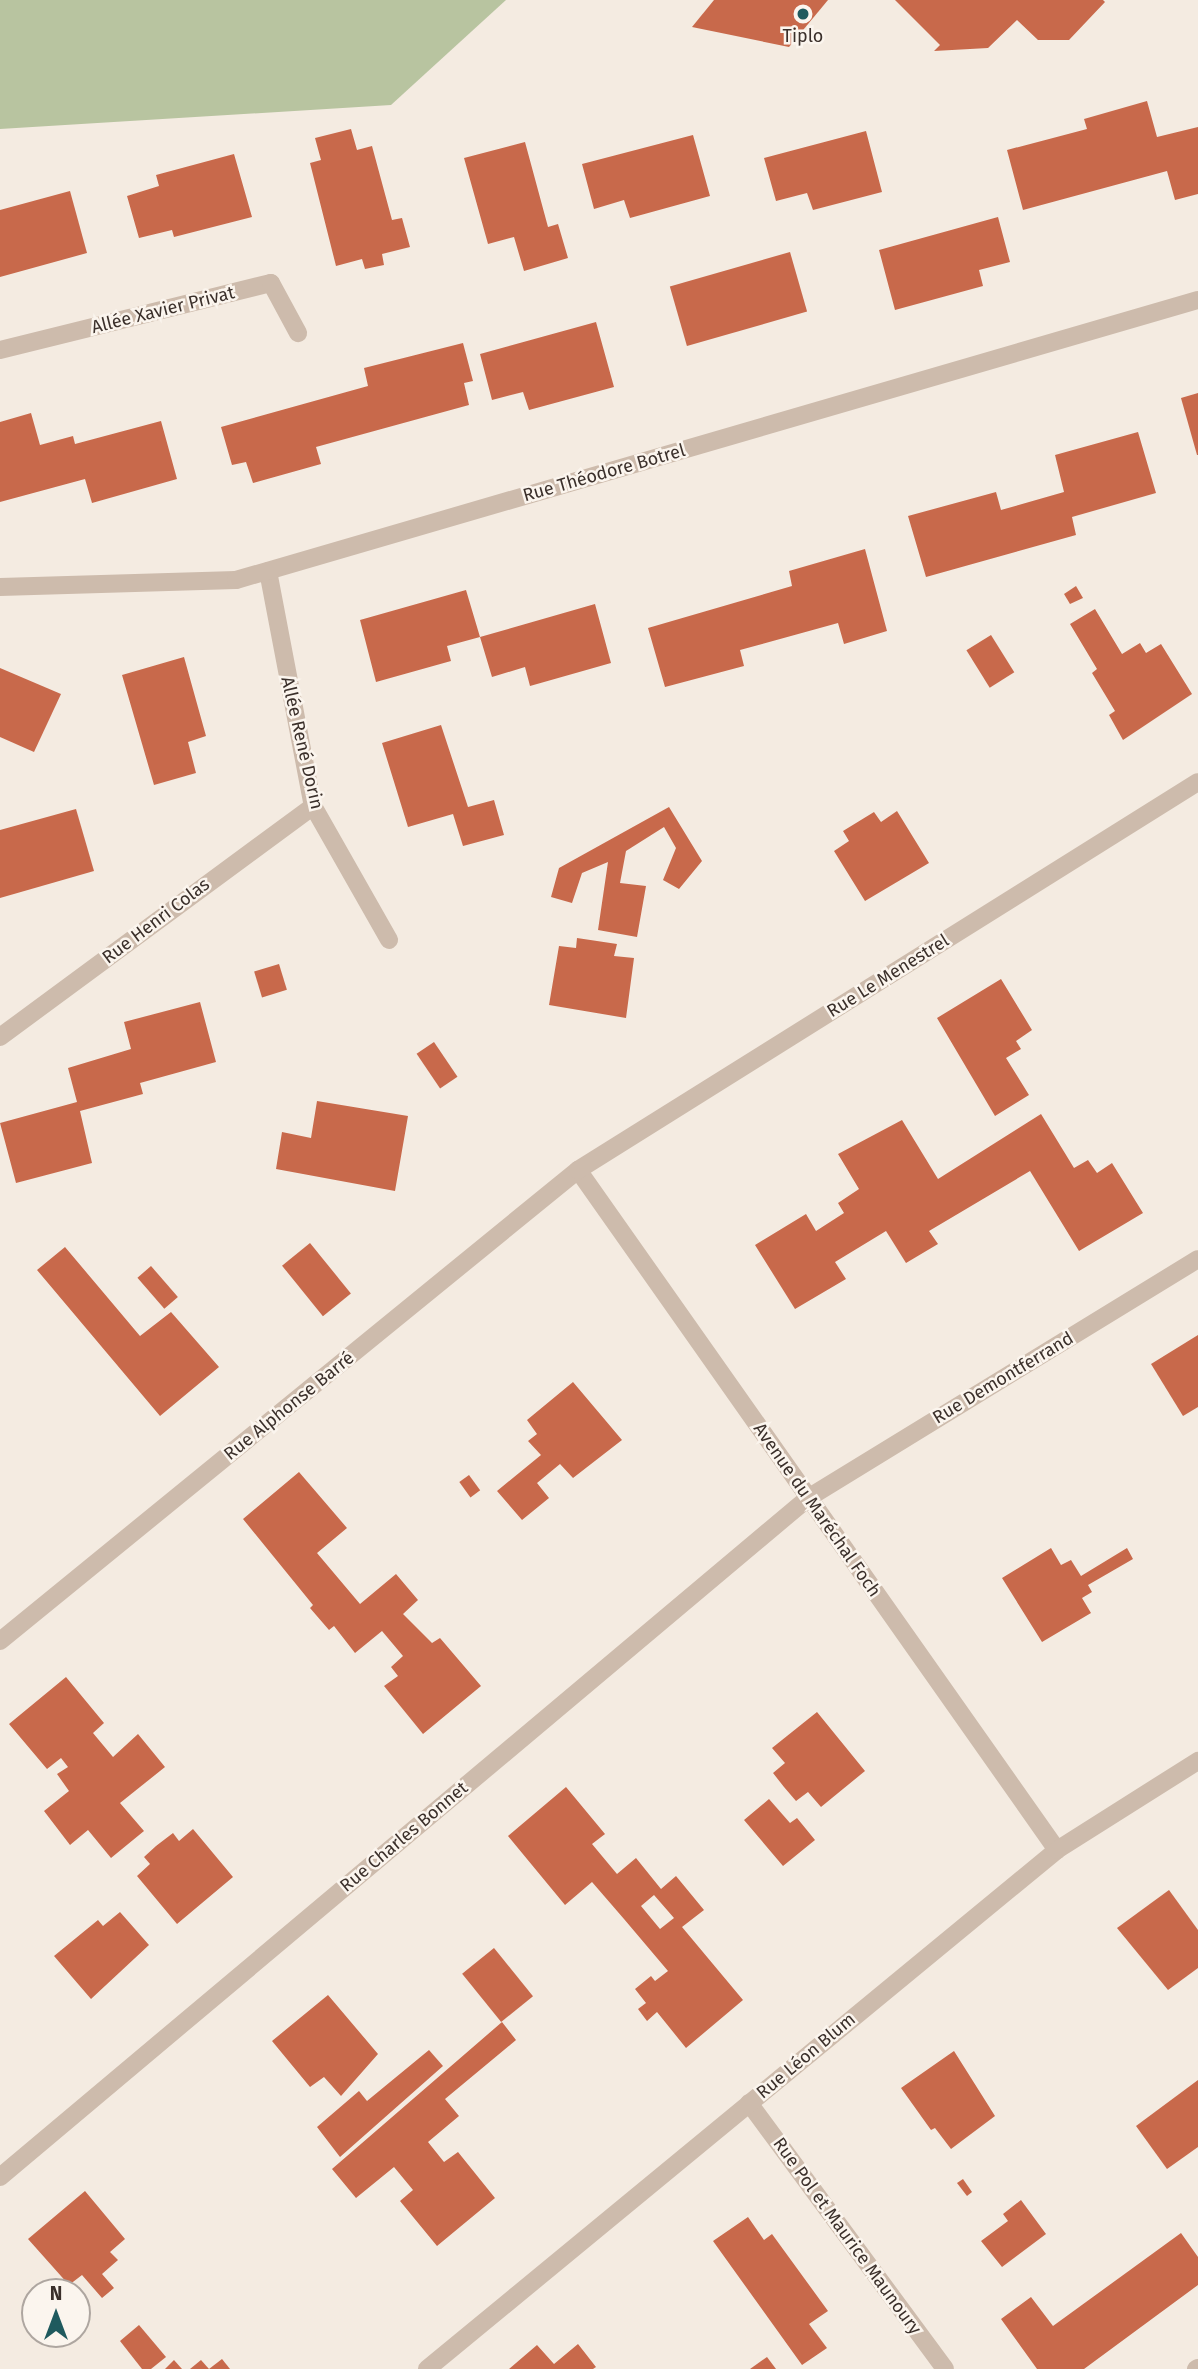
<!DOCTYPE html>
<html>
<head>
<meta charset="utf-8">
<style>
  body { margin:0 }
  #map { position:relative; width:1198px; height:2369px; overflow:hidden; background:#f4ebe1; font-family:"Fira Sans",sans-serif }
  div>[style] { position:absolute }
  .green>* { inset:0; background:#b8c4a0 }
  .building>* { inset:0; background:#c8694b; transform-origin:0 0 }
  .minor>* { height:18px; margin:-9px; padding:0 9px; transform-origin:9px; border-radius:9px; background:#cdbbac }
  .dots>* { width:19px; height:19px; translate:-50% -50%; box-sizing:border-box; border:4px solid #fbf5ee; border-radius:50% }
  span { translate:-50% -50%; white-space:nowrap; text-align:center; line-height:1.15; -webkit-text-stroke:5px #fbf5ee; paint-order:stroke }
  .poi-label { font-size:18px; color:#3b302b }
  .street-label { font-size:18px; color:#3b302b }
  .north { position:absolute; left:21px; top:2278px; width:70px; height:70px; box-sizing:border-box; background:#fbf5ee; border:2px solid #aea6a0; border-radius:50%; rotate:0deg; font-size:19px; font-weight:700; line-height:28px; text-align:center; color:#3b302b }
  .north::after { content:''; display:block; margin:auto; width:24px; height:32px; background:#1f5a5e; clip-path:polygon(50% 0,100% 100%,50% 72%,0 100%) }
</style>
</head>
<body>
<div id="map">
  <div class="green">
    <i style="clip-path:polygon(0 0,506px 0,391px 105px,0 129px)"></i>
  </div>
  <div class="building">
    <i style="clip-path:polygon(714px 0,828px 0,789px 47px,692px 27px)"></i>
    <i style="clip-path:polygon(895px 0,1103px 0,1105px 2px,1069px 40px,1038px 40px,1017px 20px,988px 48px,934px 51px,940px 45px)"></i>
    <i style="clip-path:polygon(1147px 101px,1157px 137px,1198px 127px,1198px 194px,1175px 200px,1167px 171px,1023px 210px,1007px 150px,1087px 129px,1084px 119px)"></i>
    <i style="clip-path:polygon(351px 129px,357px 150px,372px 146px,392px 220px,402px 218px,410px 247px,382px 254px,384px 265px,365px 269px,362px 259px,336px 266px,310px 163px,321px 160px,315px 138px)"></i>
    <i style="clip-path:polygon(866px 131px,882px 192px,813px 210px,807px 193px,776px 201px,764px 158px)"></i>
    <i style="clip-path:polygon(693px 135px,710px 196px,630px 218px,624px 200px,594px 209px,582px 164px)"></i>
    <i style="clip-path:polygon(525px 142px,548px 227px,558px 224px,568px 258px,524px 271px,514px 237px,488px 244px,464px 158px)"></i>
    <i style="clip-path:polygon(234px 154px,252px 217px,174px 237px,172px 230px,139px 238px,127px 196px,159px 186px,156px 175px)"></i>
    <i style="clip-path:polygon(70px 191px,87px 253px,0 277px,0 210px)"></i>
    <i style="clip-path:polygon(998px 217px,1010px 262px,979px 270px,983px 286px,895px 310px,879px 250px)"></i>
    <i style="left:790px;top:252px;width:62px;height:125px;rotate:74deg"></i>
    <i style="clip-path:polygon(596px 322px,614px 387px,529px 410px,523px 392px,492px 400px,480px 354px)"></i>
    <i style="clip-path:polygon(463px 343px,473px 381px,464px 383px,469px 405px,316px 447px,321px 464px,253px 483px,246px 462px,232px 465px,221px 427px,368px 386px,364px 368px)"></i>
    <i style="clip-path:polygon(1198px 393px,1198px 455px,1197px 455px,1181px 398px)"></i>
    <i style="clip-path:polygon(31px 413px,40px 445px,73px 436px,75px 444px,161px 421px,177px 479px,92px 503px,85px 479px,0 502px,0 422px)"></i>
    <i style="clip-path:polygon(1138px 432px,1156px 493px,1072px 517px,1076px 535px,926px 577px,908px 516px,996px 492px,1001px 510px,1064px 492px,1055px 455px)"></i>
    <i style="clip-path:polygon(865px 549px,887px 631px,844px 644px,838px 623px,740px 650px,744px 666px,665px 687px,648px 628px,792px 586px,789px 571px)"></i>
    <i style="clip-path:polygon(1076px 586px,1083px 598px,1070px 604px,1064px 594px)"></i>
    <i style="clip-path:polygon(466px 590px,480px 637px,447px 646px,451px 661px,376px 682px,360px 620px)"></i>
    <i style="clip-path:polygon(595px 604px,611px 663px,530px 686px,525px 667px,492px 677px,480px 637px)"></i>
    <i style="clip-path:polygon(1095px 609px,1122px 654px,1140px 643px,1146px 653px,1161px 644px,1192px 694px,1123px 740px,1109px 715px,1115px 711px,1092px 673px,1097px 669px,1070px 624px)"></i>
    <i style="left:991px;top:635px;width:44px;height:29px;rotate:58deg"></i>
    <i style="clip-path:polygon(184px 657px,206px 736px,188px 742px,196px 773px,154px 785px,122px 675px)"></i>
    <i style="clip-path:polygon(0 668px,61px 694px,34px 752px,0 737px)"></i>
    <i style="clip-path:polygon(441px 725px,468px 807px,494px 800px,504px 835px,463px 846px,453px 814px,408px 827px,382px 743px)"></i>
    <i style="clip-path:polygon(669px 807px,702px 861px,679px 889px,663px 880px,676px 848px,664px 827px,626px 851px,620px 883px,646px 886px,637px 937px,598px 930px,608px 862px,582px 873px,572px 903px,551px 897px,559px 868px)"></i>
    <i style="clip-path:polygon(76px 809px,94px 871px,0 898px,0 830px)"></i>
    <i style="clip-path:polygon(897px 811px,929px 863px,865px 901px,834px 851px,849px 841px,843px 831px,874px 812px,881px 822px)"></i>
    <i style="clip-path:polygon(577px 938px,617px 944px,614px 956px,634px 958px,626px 1018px,549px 1005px,559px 946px,576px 948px)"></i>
    <i style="left:279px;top:964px;width:27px;height:26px;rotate:73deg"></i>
    <i style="clip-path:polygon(1001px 979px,1032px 1030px,1016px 1041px,1021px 1049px,1006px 1058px,1029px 1095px,995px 1116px,937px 1018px)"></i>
    <i style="clip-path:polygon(200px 1002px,216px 1062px,140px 1083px,143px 1094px,80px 1111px,92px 1163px,16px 1183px,0 1123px,77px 1102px,68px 1068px,131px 1049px,124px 1022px)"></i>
    <i style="left:434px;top:1042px;width:42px;height:21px;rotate:56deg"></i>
    <i style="clip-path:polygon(317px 1101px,408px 1116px,395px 1191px,276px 1169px,282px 1132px,311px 1138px)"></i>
    <i style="clip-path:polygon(1041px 1114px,1074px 1168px,1088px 1160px,1097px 1173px,1112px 1163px,1143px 1213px,1079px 1251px,1030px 1171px,929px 1231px,938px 1244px,906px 1263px,886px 1231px,835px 1262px,846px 1279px,795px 1309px,755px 1245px,806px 1214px,816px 1231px,844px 1213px,838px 1203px,859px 1189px,838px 1154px,902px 1120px,938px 1179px)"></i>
    <i style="left:310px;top:1243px;width:65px;height:36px;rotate:51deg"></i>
    <i style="clip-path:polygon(65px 1247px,140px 1336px,171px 1312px,219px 1367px,160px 1416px,37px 1270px)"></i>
    <i style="left:151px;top:1266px;width:41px;height:18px;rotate:49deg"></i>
    <i style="clip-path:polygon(1198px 1335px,1198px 1407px,1183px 1416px,1151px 1364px)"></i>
    <i style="clip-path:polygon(573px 1382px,622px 1440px,573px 1478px,560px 1464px,537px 1483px,549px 1498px,522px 1520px,497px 1491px,541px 1455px,528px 1441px,537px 1434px,527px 1420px)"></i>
    <i style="clip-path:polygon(299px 1472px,347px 1528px,317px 1553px,360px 1604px,396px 1574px,418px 1600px,403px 1614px,432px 1643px,440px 1638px,481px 1686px,423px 1734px,384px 1686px,398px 1676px,391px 1667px,403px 1656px,382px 1631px,355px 1653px,334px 1626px,329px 1630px,310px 1608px,313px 1605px,243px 1519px)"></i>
    <i style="left:469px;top:1475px;width:19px;height:12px;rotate:54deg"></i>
    <i style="clip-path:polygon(1051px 1548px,1061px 1565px,1071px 1560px,1081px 1576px,1127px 1548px,1133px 1559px,1088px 1585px,1092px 1592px,1082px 1598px,1091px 1613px,1042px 1642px,1002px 1578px)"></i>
    <i style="clip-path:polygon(66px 1677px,104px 1723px,93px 1733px,113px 1757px,138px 1734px,165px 1767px,120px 1803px,144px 1831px,111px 1858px,88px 1830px,70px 1845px,44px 1811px,69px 1791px,57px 1774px,68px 1767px,61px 1758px,47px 1769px,9px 1724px)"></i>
    <i style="clip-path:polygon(817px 1712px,865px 1771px,821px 1807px,808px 1792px,796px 1801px,784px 1787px,773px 1773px,785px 1763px,772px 1748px)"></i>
    <i style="clip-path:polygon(evenodd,566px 1787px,605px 1834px,592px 1844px,617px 1874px,636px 1858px,661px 1889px,676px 1876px,704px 1910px,682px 1927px,743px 2000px,686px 2048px,657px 2012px,647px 2021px,638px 2009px,646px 2003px,635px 1989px,651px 1976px,655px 1981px,668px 1971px,624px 1919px,592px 1882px,565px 1905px,508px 1836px,566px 1787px,654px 1895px,674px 1918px,660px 1929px,641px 1906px,654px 1895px)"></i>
    <i style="clip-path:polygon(769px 1799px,790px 1823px,797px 1818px,815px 1840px,783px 1866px,744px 1820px)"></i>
    <i style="clip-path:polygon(193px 1829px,233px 1877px,177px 1924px,137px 1876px,150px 1864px,144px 1857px,156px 1846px,173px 1833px,179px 1841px)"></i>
    <i style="clip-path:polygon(1169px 1890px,1198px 1930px,1198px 1968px,1168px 1990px,1117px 1928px)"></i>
    <i style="clip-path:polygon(120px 1912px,149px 1945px,91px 1999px,54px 1956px,98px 1920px,103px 1926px)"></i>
    <i style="left:494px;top:1948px;width:62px;height:41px;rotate:51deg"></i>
    <i style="clip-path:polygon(328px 1995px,378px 2054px,341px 2096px,324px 2077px,310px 2087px,272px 2041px)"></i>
    <i style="clip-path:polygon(502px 2022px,516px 2040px,445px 2099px,459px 2116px,428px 2142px,444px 2162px,458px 2152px,495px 2198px,437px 2246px,400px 2201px,413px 2190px,394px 2167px,356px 2198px,332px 2169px)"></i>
    <i style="clip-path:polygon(429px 2050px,443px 2066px,340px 2157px,317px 2127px,359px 2091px,367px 2101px)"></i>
    <i style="clip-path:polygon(954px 2051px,995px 2116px,951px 2149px,935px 2128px,931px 2130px,901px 2088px)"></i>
    <i style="clip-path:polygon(1198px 2080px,1198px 2147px,1167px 2169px,1136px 2126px)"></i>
    <i style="clip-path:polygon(963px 2179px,972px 2192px,967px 2196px,957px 2183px)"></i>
    <i style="clip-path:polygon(85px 2191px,125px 2239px,110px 2252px,118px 2260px,102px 2274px,114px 2288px,102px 2298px,82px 2275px,69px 2285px,28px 2239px)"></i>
    <i style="clip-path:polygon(1021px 2200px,1046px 2234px,1002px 2267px,981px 2241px,1008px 2221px,1003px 2214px)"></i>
    <i style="clip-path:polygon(748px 2217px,764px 2240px,772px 2234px,828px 2311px,809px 2324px,827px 2348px,802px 2365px,713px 2241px)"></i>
    <i style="clip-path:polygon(1181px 2233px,1198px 2257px,1198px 2285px,1084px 2369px,1037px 2369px,1001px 2319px,1031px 2297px,1053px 2326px)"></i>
    <i style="clip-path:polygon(139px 2325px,166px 2357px,151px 2369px,142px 2369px,120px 2341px)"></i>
    <i style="clip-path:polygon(578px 2344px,596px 2367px,593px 2369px,509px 2369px,537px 2345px,554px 2364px)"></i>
    <i style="clip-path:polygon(767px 2357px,776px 2369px,750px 2369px)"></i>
    <i style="clip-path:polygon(222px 2359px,230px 2369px,209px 2369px)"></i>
    <i style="clip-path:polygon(174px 2360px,182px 2369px,165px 2369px)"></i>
    <i style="clip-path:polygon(201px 2360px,209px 2369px,190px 2369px)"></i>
  </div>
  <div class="minor">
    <i style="left:0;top:350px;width:279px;rotate:-13.9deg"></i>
    <i style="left:271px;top:283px;width:57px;rotate:61.6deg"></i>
    <i style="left:268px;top:571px;width:239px;rotate:79.2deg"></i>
    <i style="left:313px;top:806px;width:154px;rotate:60.4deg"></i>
    <i style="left:0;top:587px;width:236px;rotate:-1.7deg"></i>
    <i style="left:236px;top:580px;width:1002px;rotate:-16.23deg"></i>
    <i style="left:0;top:1037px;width:389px;rotate:-36.4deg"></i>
    <i style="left:578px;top:1170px;width:832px;rotate:54.84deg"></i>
    <i style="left:0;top:1641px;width:746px;rotate:-39.18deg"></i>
    <i style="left:578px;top:1170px;width:731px;rotate:-32.04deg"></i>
    <i style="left:749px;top:2103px;width:330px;rotate:53.6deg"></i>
    <i style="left:0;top:2177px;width:1055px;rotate:-40.04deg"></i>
    <i style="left:808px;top:1498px;width:457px;rotate:-31.5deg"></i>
    <i style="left:427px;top:2369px;width:816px;rotate:-39.48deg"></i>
    <i style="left:1057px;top:1850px;width:167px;rotate:-32.3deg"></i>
    <i style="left:1196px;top:2369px;width:2px;rotate:-27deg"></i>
  </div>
  <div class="dots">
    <i style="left:803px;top:14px;background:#1f5a5e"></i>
  </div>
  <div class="poi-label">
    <span style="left:803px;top:36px">Tiplo</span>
  </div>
  <div class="street-label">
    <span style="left:163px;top:310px;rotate:-14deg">Allée Xavier Privat</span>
    <span style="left:604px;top:473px;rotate:-16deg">Rue Théodore Botrel</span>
    <span style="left:302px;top:743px;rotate:77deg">Allée René Dorin</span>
    <span style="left:156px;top:921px;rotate:-37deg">Rue Henri Colas</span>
    <span style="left:888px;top:976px;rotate:-32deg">Rue Le Menestrel</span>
    <span style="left:1003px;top:1378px;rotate:-31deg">Rue Demontferrand</span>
    <span style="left:289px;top:1406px;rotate:-39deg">Rue Alphonse Barré</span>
    <span style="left:817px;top:1510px;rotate:55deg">Avenue du Maréchal Foch</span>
    <span style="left:404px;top:1837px;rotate:-40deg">Rue Charles Bonnet</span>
    <span style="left:806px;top:2056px;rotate:-40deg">Rue Léon Blum</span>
    <span style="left:847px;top:2236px;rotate:54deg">Rue Pol et Maurice Maunoury</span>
  </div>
  <div class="north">N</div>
</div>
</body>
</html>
